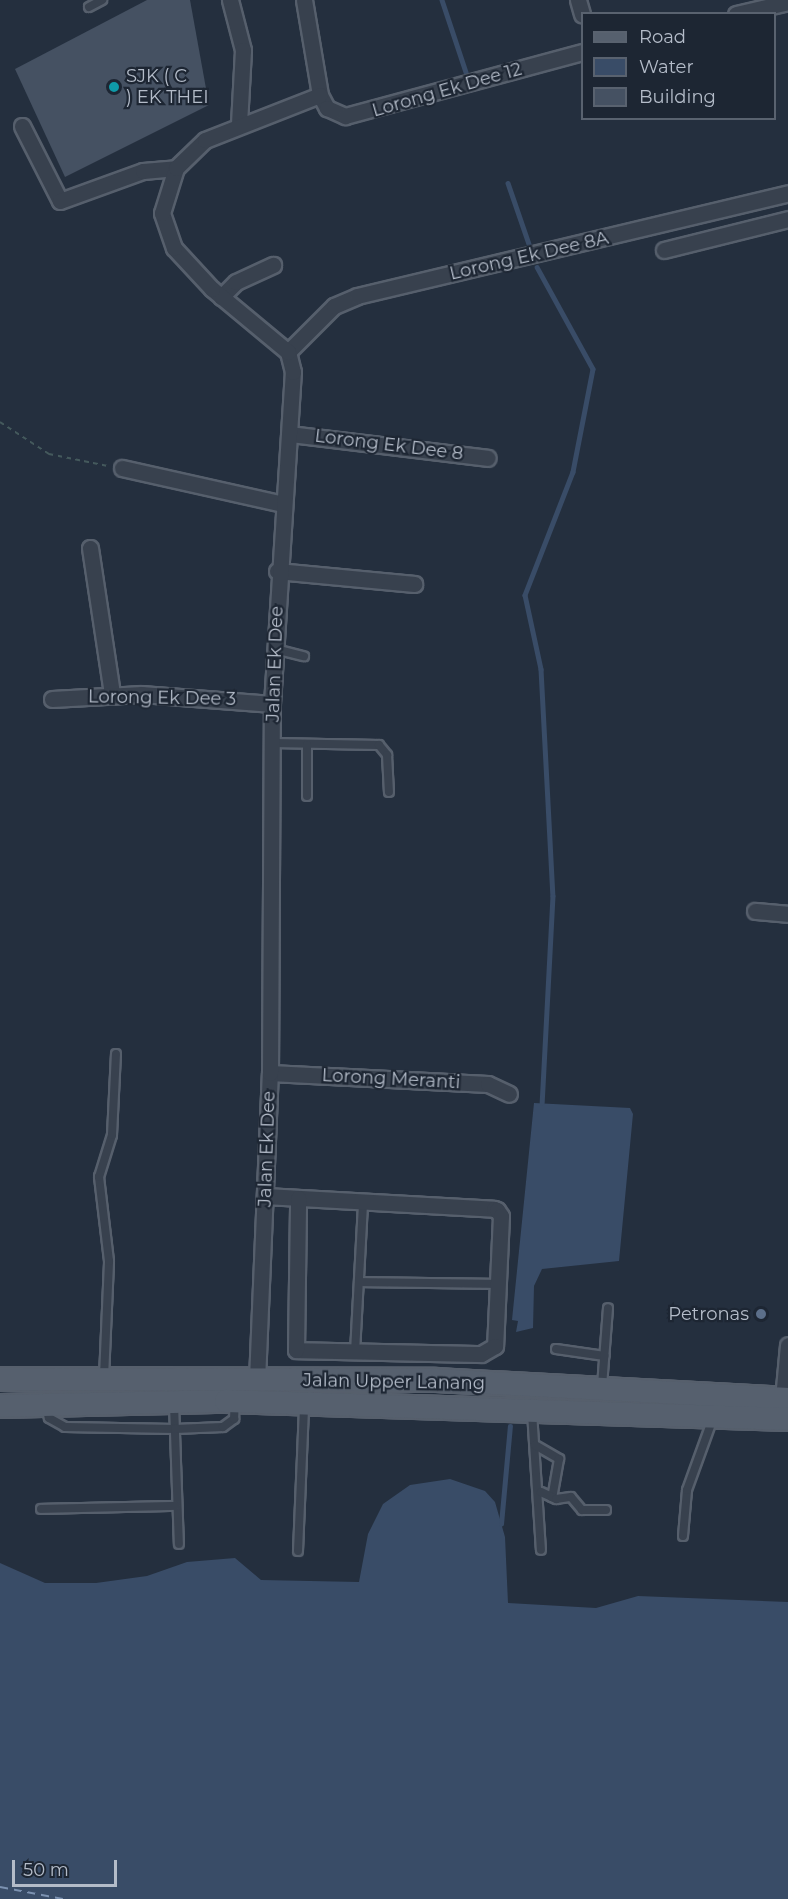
<!DOCTYPE html>
<html>
<head>
<meta charset="utf-8">
<style>
  body { margin:0 }
  #map { position:relative; width:788px; height:1899px; overflow:hidden; background:#242f3e; font-family:Montserrat,sans-serif }
  div>[style] { position:absolute }
  .water>* { inset:0; background:#394c67 }
  .stream>* { height:4.5px; margin:-2.25px; padding:0 2.25px; transform-origin:2.25px; border-radius:2.25px; background:#394c67 }
  .ferry>* { height:1.5px; margin-top:-0.75px; transform-origin:0; background:repeating-linear-gradient(90deg,#7c92b1 0 8px,transparent 0 14px) }
  .building>* { inset:0; background:#455162 }
  .path>* { height:2px; margin-top:-1px; transform-origin:0; background:repeating-linear-gradient(90deg,#44595c 0 4.5px,transparent 0 9px) }
  .roads { filter:drop-shadow(2px 0 #565f6c) drop-shadow(-2px 0 #565f6c) drop-shadow(0 2px #565f6c) drop-shadow(0 -2px #565f6c) }
  .service>* { height:8px; margin:-4px; padding:0 4px; transform-origin:4px; border-radius:4px; background:#38414e }
  .minor>* { height:15px; margin:-7.5px; padding:0 7.5px; transform-origin:7.5px; border-radius:7.5px; background:#38414e }
  .primary>* { height:22px; margin:-11px; padding:0 11px; transform-origin:11px; border-radius:11px; background:#56606e }
  .dots>* { width:16px; height:16px; translate:-50% -50%; box-sizing:border-box; border:3px solid #1d2633; border-radius:50% }
  span { translate:-50% -50%; white-space:nowrap; text-align:center; line-height:1.15; -webkit-text-stroke:4.5px #1d2633; paint-order:stroke }
  .poi-label { font-size:18px; color:#b4bcc9 }
  .left { translate:0 -50%; text-align:left }
  .right { translate:-100% -50%; text-align:right }
  .street-label { font-size:18px; color:#b4bcc9 }
  .legend { position:absolute; left:581px; top:12px; width:195px; height:108px; box-sizing:border-box; background:#1d2633; border:2px solid #59626f; margin:0; padding:8px 10px; list-style:none; font-size:18px; color:#b4bcc9 }
  .legend li { display:flex; align-items:center; gap:12px; height:30px }
  .legend b { width:30px; border:2px solid #59626f }
  .scale { position:absolute; left:12px; top:1860px; width:105px; height:27px; box-sizing:border-box; border:3px solid #b4bcc9; border-top:0; padding-left:8px; font-size:18px; line-height:21px; white-space:nowrap; color:#b4bcc9; -webkit-text-stroke:4px #1d2633; paint-order:stroke }
</style>
</head>
<body>
<div id="map">
  <div class="water">
    <i style="clip-path:polygon(534px 1103px,630px 1108px,633px 1114px,619px 1261px,542px 1269px,534px 1286px,533px 1328px,516px 1332px,518px 1321px,512px 1320px)"></i>
    <i style="clip-path:polygon(450px 1479px,485px 1491px,495px 1502px,505px 1537px,508px 1603px,596px 1608px,638px 1596px,788px 1602px,788px 1899px,0 1899px,0 1563px,45px 1583px,96px 1583px,147px 1576px,187px 1562px,235px 1558px,261px 1580px,359px 1582px,368px 1534px,383px 1504px,410px 1485px)"></i>
  </div>
  <div class="stream">
    <i style="left:442px;top:0;width:79px;rotate:71.6deg"></i>
    <i style="left:508px;top:183px;width:65px;rotate:71deg"></i>
    <i style="left:537px;top:267px;width:116px;rotate:61.2deg"></i>
    <i style="left:593px;top:369px;width:105px;rotate:101deg"></i>
    <i style="left:573px;top:472px;width:132px;rotate:111.3deg"></i>
    <i style="left:525px;top:595px;width:76px;rotate:77.8deg"></i>
    <i style="left:541px;top:669px;width:227px;rotate:87deg"></i>
    <i style="left:553px;top:896px;width:207px;rotate:93deg"></i>
    <i style="left:501px;top:1524px;width:98px;rotate:-84.8deg"></i>
  </div>
  <div class="ferry">
    <i style="left:0;top:1887px;width:64px;rotate:10.8deg"></i>
  </div>
  <div class="building">
    <i style="clip-path:polygon(147px 0,190px 0,209px 105px,65px 177px,15px 69px)"></i>
  </div>
  <div class="path">
    <i style="left:0;top:422px;width:59px;rotate:33.1deg"></i>
    <i style="left:49px;top:454px;width:60px;rotate:11.5deg"></i>
  </div>
  <div class="roads">
    <div class="service">
      <i style="left:89px;top:7px;width:15px;rotate:-28deg"></i>
      <i style="left:275px;top:649px;width:30px;rotate:14deg"></i>
      <i style="left:273px;top:743px;width:106px;rotate:1.1deg"></i>
      <i style="left:379px;top:745px;width:13px;rotate:51deg"></i>
      <i style="left:387px;top:755px;width:37px;rotate:87deg"></i>
      <i style="left:307px;top:745px;width:51px;rotate:90deg"></i>
      <i style="left:359px;top:1282px;width:140px;rotate:0.8deg"></i>
      <i style="left:556px;top:1349px;width:49px;rotate:8.3deg"></i>
      <i style="left:355px;top:1352px;width:150px;rotate:-86.9deg"></i>
      <i style="left:104px;top:1377px;width:116px;rotate:-87.5deg"></i>
      <i style="left:109px;top:1261px;width:85px;rotate:-96.8deg"></i>
      <i style="left:99px;top:1177px;width:44px;rotate:-72.8deg"></i>
      <i style="left:112px;top:1135px;width:81px;rotate:-87.2deg"></i>
      <i style="left:602px;top:1386px;width:78px;rotate:-85.6deg"></i>
      <i style="left:174px;top:1404px;width:140px;rotate:88deg"></i>
      <i style="left:46px;top:1407px;width:11px;rotate:75deg"></i>
      <i style="left:49px;top:1418px;width:18px;rotate:29deg"></i>
      <i style="left:65px;top:1427px;width:110px;rotate:1deg"></i>
      <i style="left:175px;top:1429px;width:48px;rotate:-2.4deg"></i>
      <i style="left:223px;top:1427px;width:14px;rotate:-36deg"></i>
      <i style="left:234px;top:1419px;width:17px;rotate:-87deg"></i>
      <i style="left:532px;top:1412px;width:138px;rotate:86.3deg"></i>
      <i style="left:535px;top:1445px;width:28px;rotate:30deg"></i>
      <i style="left:559px;top:1459px;width:39px;rotate:100deg"></i>
      <i style="left:541px;top:1492px;width:17px;rotate:25deg"></i>
      <i style="left:556px;top:1499px;width:15px;rotate:-8deg"></i>
      <i style="left:571px;top:1497px;width:17px;rotate:50deg"></i>
      <i style="left:582px;top:1510px;width:24px"></i>
      <i style="left:41px;top:1509px;width:136px;rotate:-1.3deg"></i>
      <i style="left:683px;top:1536px;width:46px;rotate:-85deg"></i>
      <i style="left:687px;top:1490px;width:77px;rotate:-70.1deg"></i>
      <i style="left:298px;top:1551px;width:146px;rotate:-87.6deg"></i>
    </div>
    <div class="minor">
      <i style="left:230px;top:0;width:52px;rotate:75.4deg"></i>
      <i style="left:243px;top:50px;width:73px;rotate:93.1deg"></i>
      <i style="left:304px;top:0;width:96px;rotate:80.4deg"></i>
      <i style="left:320px;top:95px;width:15px;rotate:62deg"></i>
      <i style="left:327px;top:108px;width:20px;rotate:24deg"></i>
      <i style="left:345px;top:116px;width:245px;rotate:-15.1deg"></i>
      <i style="left:578px;top:0;width:15px;rotate:74deg"></i>
      <i style="left:736px;top:14px;width:53px;rotate:-13deg"></i>
      <i style="left:22px;top:126px;width:84px;rotate:63.1deg"></i>
      <i style="left:60px;top:201px;width:88px;rotate:-19.9deg"></i>
      <i style="left:143px;top:171px;width:33px;rotate:-5deg"></i>
      <i style="left:664px;top:250px;width:128px;rotate:-14deg"></i>
      <i style="left:221px;top:297px;width:21px;rotate:-45deg"></i>
      <i style="left:236px;top:282px;width:41px;rotate:-24.7deg"></i>
      <i style="left:288px;top:352px;width:65px;rotate:-45deg"></i>
      <i style="left:334px;top:306px;width:25px;rotate:-23deg"></i>
      <i style="left:357px;top:296px;width:443px;rotate:-13.4deg"></i>
      <i style="left:290px;top:434px;width:199px;rotate:6.9deg"></i>
      <i style="left:122px;top:468px;width:165px;rotate:12.6deg"></i>
      <i style="left:90px;top:548px;width:148px;rotate:81.4deg"></i>
      <i style="left:277px;top:571px;width:138px;rotate:5.4deg"></i>
      <i style="left:52px;top:699px;width:90px;rotate:-3.2deg"></i>
      <i style="left:142px;top:694px;width:130px;rotate:4.4deg"></i>
      <i style="left:755px;top:911px;width:33px;rotate:5deg"></i>
      <i style="left:270px;top:1073px;width:218px;rotate:2.9deg"></i>
      <i style="left:488px;top:1084px;width:23px;rotate:25deg"></i>
      <i style="left:265px;top:1196px;width:229px;rotate:3.2deg"></i>
      <i style="left:494px;top:1209px;width:3px;rotate:18deg"></i>
      <i style="left:497px;top:1210px;width:7px;rotate:56deg"></i>
      <i style="left:501px;top:1216px;width:130px;rotate:92.6deg"></i>
      <i style="left:495px;top:1346px;width:16px;rotate:150deg"></i>
      <i style="left:481px;top:1354px;width:185px;rotate:-178.8deg"></i>
      <i style="left:296px;top:1350px;width:152px;rotate:-89.2deg"></i>
      <i style="left:257px;top:1380px;width:307px;rotate:-87.6deg"></i>
      <i style="left:270px;top:1073px;width:369px;rotate:-89.7deg"></i>
      <i style="left:272px;top:704px;width:333px;rotate:-86.4deg"></i>
      <i style="left:293px;top:372px;width:21px;rotate:-104deg"></i>
      <i style="left:288px;top:352px;width:99px;rotate:-140.3deg"></i>
      <i style="left:212px;top:289px;width:56px;rotate:-132.8deg"></i>
      <i style="left:174px;top:248px;width:37px;rotate:-109deg"></i>
      <i style="left:162px;top:213px;width:47px;rotate:-72.7deg"></i>
      <i style="left:176px;top:168px;width:40px;rotate:-44deg"></i>
      <i style="left:205px;top:140px;width:123px;rotate:-21.4deg"></i>
      <i style="left:783px;top:1399px;width:54px;rotate:-84.7deg"></i>
    </div>
    <div class="primary">
      <i style="left:0;top:1379px;width:436px;rotate:0.1deg"></i>
      <i style="left:436px;top:1380px;width:353px;rotate:3.1deg"></i>
      <i style="left:0;top:1406px;width:226px;rotate:-1.3deg"></i>
      <i style="left:226px;top:1401px;width:562px;rotate:1.83deg"></i>
    </div>
  </div>
  <div class="dots">
    <i style="left:114px;top:87px;background:#0f9aa8"></i>
    <i style="left:761px;top:1314px;background:#5c6f8a"></i>
  </div>
  <div class="poi-label">
    <span class="left" style="left:126px;top:87px">SJK ( C<br>) EK THEI</span>
    <span class="right" style="left:749px;top:1314px">Petronas</span>
  </div>
  <div class="street-label">
    <span style="left:447px;top:90px;rotate:-16deg">Lorong Ek Dee 12</span>
    <span style="left:529px;top:256px;rotate:-13deg">Lorong Ek Dee 8A</span>
    <span style="left:389px;top:445px;rotate:7deg">Lorong Ek Dee 8</span>
    <span style="left:275px;top:664px;rotate:-88deg">Jalan Ek Dee</span>
    <span style="left:162px;top:698px;rotate:1deg">Lorong Ek Dee 3</span>
    <span style="left:391px;top:1079px;rotate:3deg">Lorong Meranti</span>
    <span style="left:267px;top:1149px;rotate:-88deg">Jalan Ek Dee</span>
    <span style="left:394px;top:1382px;rotate:1deg">Jalan Upper Lanang</span>
  </div>
  <ul class="legend">
  <li><b style="height:8px;background:#56606e"></b>Road</li>
  <li><b style="height:16px;background:#394c67"></b>Water</li>
  <li><b style="height:16px;background:#455162"></b>Building</li>
  </ul>
  <div class="scale">50 m</div>
</div>
</body>
</html>
